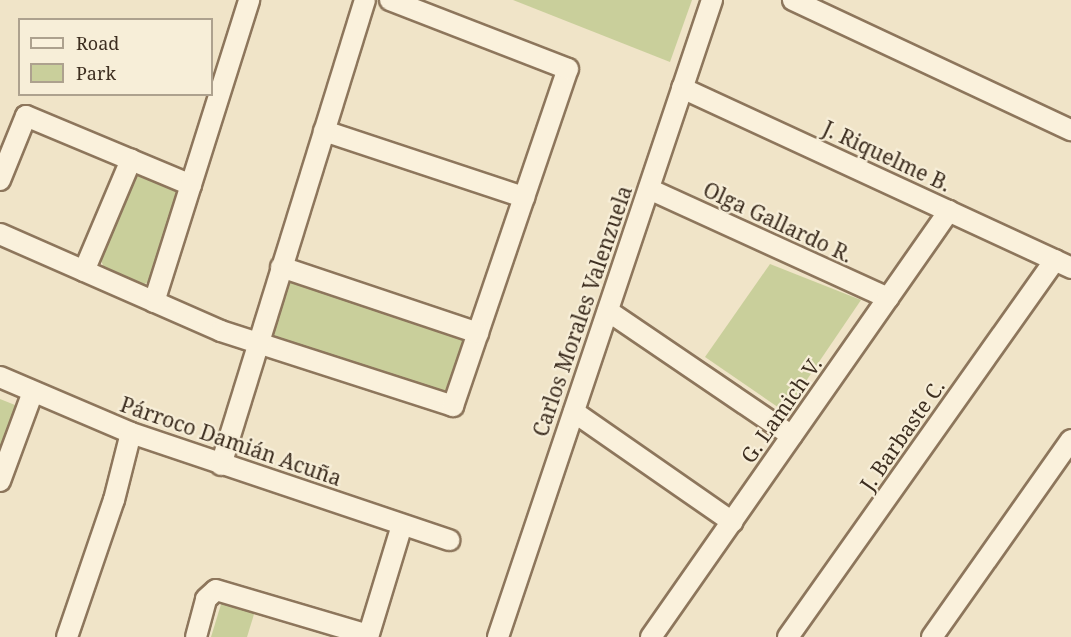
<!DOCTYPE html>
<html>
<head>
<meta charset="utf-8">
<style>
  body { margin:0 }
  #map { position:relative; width:1071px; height:637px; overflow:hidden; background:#f0e4c8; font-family:"Noto Serif",serif }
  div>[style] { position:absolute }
  .green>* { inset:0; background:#c9cf9b; transform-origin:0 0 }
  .roads { filter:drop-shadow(2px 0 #8d765c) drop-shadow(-2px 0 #8d765c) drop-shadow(0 2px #8d765c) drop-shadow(0 -2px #8d765c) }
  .minor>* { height:20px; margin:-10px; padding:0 10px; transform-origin:10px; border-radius:10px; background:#faf1dc }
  span { translate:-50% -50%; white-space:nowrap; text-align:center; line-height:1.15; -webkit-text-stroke:4.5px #f7eed8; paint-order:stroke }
  .street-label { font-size:21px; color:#3d2e20 }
  .legend { position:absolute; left:18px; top:18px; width:195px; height:78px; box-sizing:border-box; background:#f7eed8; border:2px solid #ada18e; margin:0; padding:8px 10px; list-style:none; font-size:18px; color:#3d2e20 }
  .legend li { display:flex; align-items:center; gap:12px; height:30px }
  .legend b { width:30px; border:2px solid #ada18e }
</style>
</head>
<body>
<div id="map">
  <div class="green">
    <i style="clip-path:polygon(513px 0,692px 0,670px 62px)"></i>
    <i style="clip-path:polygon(138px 172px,176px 188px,180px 194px,153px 279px,143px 285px,104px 268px,99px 255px,132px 174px)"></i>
    <i style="clip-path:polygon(770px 264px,861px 300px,785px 412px,705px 357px)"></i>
    <i style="left:291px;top:278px;width:184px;height:66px;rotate:18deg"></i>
    <i style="clip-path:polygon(0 399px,20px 407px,0 452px)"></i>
    <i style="clip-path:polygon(222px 601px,255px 611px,247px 637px,211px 637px)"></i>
  </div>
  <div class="roads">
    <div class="minor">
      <i style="left:793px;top:0;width:307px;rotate:25.1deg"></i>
      <i style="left:682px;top:88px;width:429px;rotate:24.8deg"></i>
      <i style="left:324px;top:131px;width:211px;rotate:18.3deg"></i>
      <i style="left:0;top:180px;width:69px;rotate:-67.9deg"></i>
      <i style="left:26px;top:116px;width:179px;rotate:22.7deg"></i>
      <i style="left:649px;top:189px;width:263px;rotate:24.5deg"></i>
      <i style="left:0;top:234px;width:241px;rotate:23.7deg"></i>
      <i style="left:221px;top:331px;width:244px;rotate:17.9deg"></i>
      <i style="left:453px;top:406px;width:356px;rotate:-71.2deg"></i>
      <i style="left:568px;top:69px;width:191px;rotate:-158.8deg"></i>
      <i style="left:281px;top:267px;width:208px;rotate:18.5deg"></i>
      <i style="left:84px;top:271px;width:121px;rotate:-67.1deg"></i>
      <i style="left:154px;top:302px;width:317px;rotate:-72.5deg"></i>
      <i style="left:608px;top:311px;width:222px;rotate:34.2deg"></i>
      <i style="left:0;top:377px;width:142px;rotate:23.1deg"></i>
      <i style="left:131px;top:433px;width:336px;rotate:18.6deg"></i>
      <i style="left:574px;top:412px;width:193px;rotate:34.8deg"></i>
      <i style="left:221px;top:465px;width:487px;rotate:-72.8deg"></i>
      <i style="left:0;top:481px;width:95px;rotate:-69.7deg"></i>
      <i style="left:67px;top:637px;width:145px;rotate:-71.1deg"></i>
      <i style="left:114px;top:500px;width:69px;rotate:-75.8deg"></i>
      <i style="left:196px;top:637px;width:39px;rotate:-75deg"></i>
      <i style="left:206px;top:599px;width:13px;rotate:-42deg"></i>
      <i style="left:216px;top:590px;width:159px;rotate:16.5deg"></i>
      <i style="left:368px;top:637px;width:117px;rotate:-73.1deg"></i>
      <i style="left:498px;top:637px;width:672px;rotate:-71.43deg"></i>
      <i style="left:651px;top:637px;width:520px;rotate:-55.03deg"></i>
      <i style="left:788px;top:637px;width:462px;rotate:-54.7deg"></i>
      <i style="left:932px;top:637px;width:241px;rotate:-54.8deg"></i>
    </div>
  </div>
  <div class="street-label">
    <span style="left:887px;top:156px;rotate:25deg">J. Riquelme B.</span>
    <span style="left:778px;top:222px;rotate:25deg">Olga Gallardo R.</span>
    <span style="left:582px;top:311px;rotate:-71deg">Carlos Morales Valenzuela</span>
    <span style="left:781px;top:410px;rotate:-55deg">G. Lamich V.</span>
    <span style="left:902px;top:435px;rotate:-55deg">J. Barbaste C.</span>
    <span style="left:231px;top:441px;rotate:19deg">Párroco Damián Acuña</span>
  </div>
  <ul class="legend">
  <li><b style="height:8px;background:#faf1dc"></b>Road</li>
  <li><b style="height:16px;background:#c9cf9b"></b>Park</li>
  </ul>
</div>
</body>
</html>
